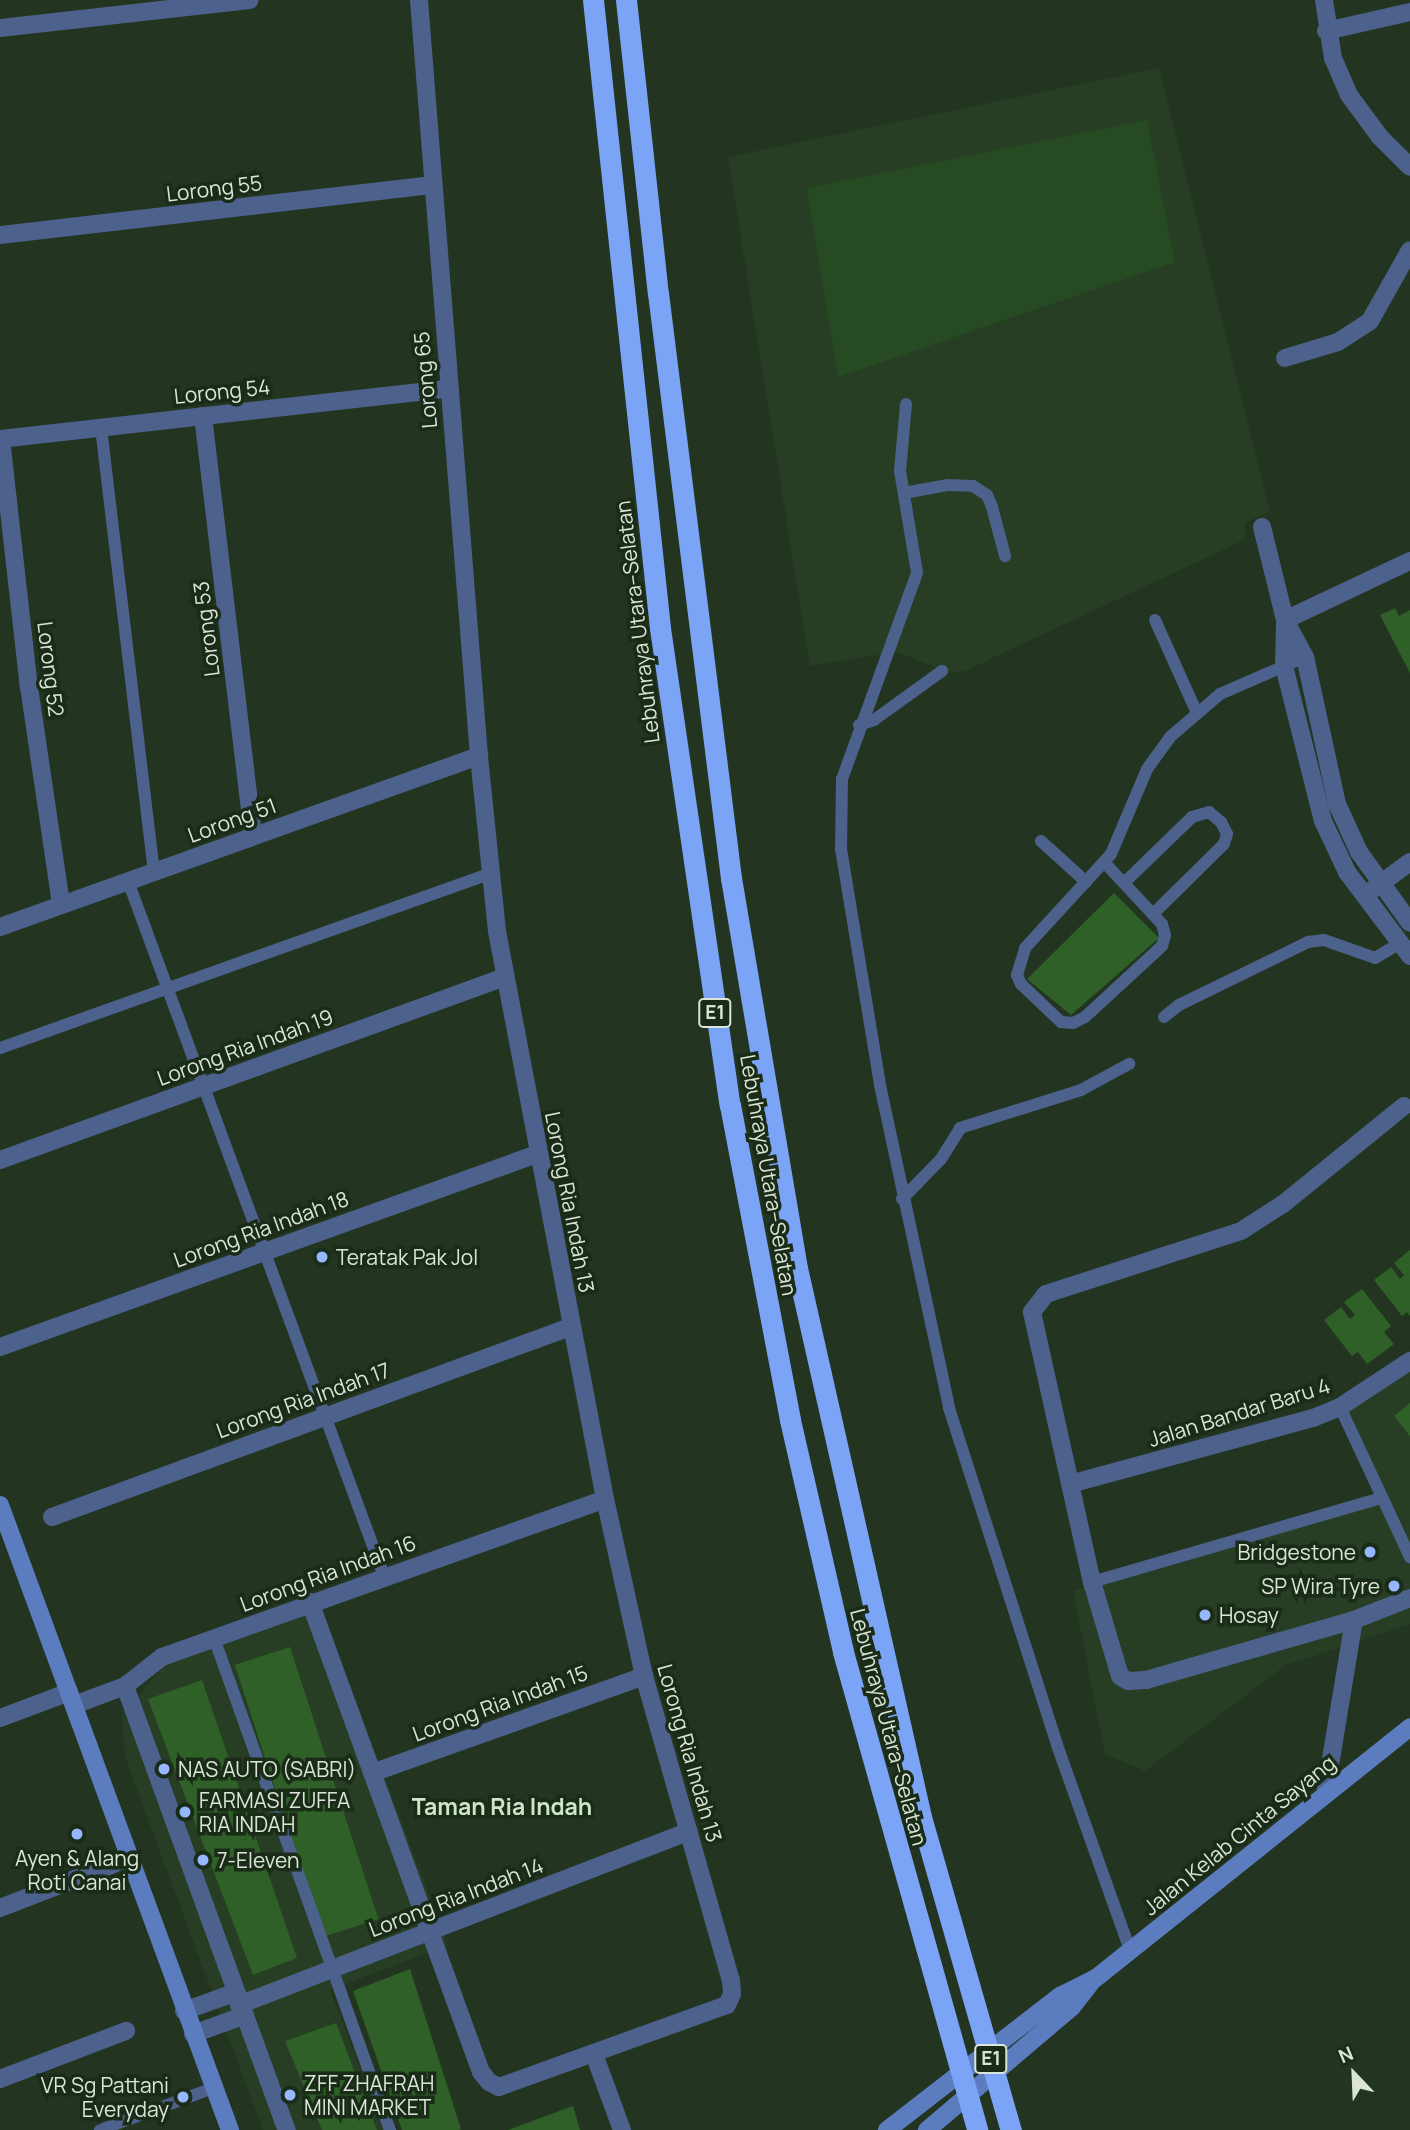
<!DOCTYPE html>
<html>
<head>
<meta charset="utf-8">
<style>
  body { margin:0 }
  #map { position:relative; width:1410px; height:2130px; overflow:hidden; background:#233521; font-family:Manrope,sans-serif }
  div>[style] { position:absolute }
  .built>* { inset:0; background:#273e24 }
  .green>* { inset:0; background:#264a21 }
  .building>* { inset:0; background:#2f6028; transform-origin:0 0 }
  .lane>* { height:12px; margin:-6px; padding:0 6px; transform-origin:6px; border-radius:6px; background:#4c618c }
  .street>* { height:18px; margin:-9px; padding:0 9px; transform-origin:9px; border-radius:9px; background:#4c618c }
  .secondary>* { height:18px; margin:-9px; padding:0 9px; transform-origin:9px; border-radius:9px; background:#5b7cbf }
  .highway>* { height:21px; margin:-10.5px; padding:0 10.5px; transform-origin:10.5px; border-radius:10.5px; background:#7ba4f7 }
  .dots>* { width:19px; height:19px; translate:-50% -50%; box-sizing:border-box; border:4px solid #1a2b17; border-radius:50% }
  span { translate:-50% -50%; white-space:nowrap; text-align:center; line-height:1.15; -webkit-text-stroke:7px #1a2b17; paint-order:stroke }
  .shield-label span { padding:2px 5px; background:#1a2b17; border:2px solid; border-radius:5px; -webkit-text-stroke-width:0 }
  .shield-label { font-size:19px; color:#dae5d8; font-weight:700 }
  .street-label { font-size:21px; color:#dae5d8 }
  .poi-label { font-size:21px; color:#dae5d8 }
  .left { translate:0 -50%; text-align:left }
  .right { translate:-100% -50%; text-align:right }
  .neighbourhood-label { font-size:23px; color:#cee5ca; font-weight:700 }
  .north { position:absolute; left:1319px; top:2039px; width:70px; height:70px; -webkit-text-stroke:5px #1a2b17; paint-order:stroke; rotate:337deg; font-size:19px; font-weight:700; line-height:28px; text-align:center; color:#dae5d8 }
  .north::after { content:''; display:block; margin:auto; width:24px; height:32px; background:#dae5d8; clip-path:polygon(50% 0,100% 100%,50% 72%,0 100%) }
</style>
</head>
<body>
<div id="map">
  <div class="built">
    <i style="clip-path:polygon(1159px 68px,1270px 511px,1245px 523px,1246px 539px,967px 670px,950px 673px,897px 652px,810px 666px,728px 157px)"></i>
    <i style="clip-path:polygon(1410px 1366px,1410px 1624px,1286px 1665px,1145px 1771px,1105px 1754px,1073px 1591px,1378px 1504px,1340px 1416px)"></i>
    <i style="clip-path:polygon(320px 1605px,448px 1945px,330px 1990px,384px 2130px,263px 2130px,125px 1757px,122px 1715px,167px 1662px)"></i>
  </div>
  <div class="green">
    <i style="clip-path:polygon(1147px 120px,1175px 262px,838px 377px,807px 188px)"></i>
  </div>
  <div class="building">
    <i style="clip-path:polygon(1395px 608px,1399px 616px,1410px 610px,1410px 673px,1380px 615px)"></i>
    <i style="clip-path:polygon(1114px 893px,1159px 938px,1071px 1015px,1027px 979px)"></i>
    <i style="clip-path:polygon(1410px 1250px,1410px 1316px,1407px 1312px,1402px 1316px,1374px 1280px,1391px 1267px,1400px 1279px,1404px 1275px,1394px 1263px)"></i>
    <i style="clip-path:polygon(1362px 1289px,1391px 1326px,1384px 1332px,1394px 1344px,1367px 1364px,1358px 1352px,1352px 1356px,1324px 1320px,1341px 1307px,1350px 1319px,1355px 1315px,1344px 1302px)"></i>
    <i style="clip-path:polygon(1410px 1403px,1410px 1436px,1394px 1416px)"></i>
    <i style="left:290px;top:1647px;width:286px;height:58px;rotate:72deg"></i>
    <i style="clip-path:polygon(202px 1680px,297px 1958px,253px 1975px,148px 1699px)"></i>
    <i style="clip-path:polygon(410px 1969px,461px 2129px,458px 2130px,402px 2130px,353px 1991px)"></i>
    <i style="clip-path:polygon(336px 2023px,377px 2130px,322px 2130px,285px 2041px)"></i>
    <i style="clip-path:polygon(573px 2106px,580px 2130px,508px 2130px)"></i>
  </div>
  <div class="lane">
    <i style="left:906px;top:404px;width:67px;rotate:95.1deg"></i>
    <i style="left:900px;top:471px;width:103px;rotate:80.5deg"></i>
    <i style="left:917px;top:573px;width:219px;rotate:110deg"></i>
    <i style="left:842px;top:779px;width:70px;rotate:90.8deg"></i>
    <i style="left:841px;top:849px;width:239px;rotate:80.6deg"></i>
    <i style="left:880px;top:1085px;width:330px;rotate:77.9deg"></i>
    <i style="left:949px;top:1408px;width:354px;rotate:72.2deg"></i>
    <i style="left:1057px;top:1745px;width:218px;rotate:70.4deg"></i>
    <i style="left:101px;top:428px;width:447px;rotate:83.2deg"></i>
    <i style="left:904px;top:493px;width:45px;rotate:-10.3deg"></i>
    <i style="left:948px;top:485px;width:25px;rotate:2deg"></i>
    <i style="left:973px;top:486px;width:17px;rotate:33deg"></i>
    <i style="left:987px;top:495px;width:13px;rotate:67deg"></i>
    <i style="left:992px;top:507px;width:51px;rotate:75.1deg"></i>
    <i style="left:1155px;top:620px;width:100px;rotate:65.7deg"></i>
    <i style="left:859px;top:725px;width:16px;rotate:-18deg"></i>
    <i style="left:874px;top:720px;width:84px;rotate:-35.8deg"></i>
    <i style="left:1041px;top:841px;width:61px;rotate:42.3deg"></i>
    <i style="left:1104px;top:862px;width:85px;rotate:46.9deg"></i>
    <i style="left:1162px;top:924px;width:11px;rotate:75deg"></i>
    <i style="left:1165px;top:935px;width:11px;rotate:105deg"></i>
    <i style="left:1162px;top:946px;width:105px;rotate:137.3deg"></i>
    <i style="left:1085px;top:1017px;width:13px;rotate:153deg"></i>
    <i style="left:1073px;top:1023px;width:12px;rotate:-175deg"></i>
    <i style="left:1061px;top:1022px;width:55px;rotate:-136.5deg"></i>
    <i style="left:1021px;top:984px;width:10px;rotate:-114deg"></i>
    <i style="left:1017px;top:975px;width:28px;rotate:-73deg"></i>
    <i style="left:1025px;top:948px;width:127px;rotate:-47.5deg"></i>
    <i style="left:1111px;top:854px;width:92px;rotate:-67deg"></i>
    <i style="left:1147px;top:769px;width:39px;rotate:-54deg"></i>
    <i style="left:1170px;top:737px;width:66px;rotate:-40.7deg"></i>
    <i style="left:1220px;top:694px;width:93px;rotate:-23.5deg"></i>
    <i style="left:128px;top:881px;width:741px;rotate:69.78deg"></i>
    <i style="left:1124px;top:883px;width:95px;rotate:-44.1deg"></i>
    <i style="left:1192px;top:817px;width:18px;rotate:-16deg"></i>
    <i style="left:1209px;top:812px;width:16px;rotate:40deg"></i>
    <i style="left:1221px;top:822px;width:13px;rotate:63deg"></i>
    <i style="left:1227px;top:834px;width:10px;rotate:107deg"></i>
    <i style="left:1224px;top:844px;width:100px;rotate:135.4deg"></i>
    <i style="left:1164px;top:1017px;width:19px;rotate:-39deg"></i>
    <i style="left:1179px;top:1005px;width:144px;rotate:-26deg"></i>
    <i style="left:1308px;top:942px;width:16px;rotate:-7deg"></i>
    <i style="left:1324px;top:940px;width:54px;rotate:19.4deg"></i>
    <i style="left:1375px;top:958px;width:29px;rotate:-31deg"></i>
    <i style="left:0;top:1048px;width:519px;rotate:-19.59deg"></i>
    <i style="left:902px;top:1199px;width:56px;rotate:-45.7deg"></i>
    <i style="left:941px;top:1159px;width:36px;rotate:-58deg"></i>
    <i style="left:960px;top:1128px;width:127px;rotate:-17.4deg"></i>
    <i style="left:1081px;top:1090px;width:55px;rotate:-28.4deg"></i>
    <i style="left:1340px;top:1407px;width:166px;rotate:65deg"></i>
    <i style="left:1092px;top:1582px;width:302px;rotate:-16.2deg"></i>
    <i style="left:214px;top:1638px;width:523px;rotate:70.32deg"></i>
    <i style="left:100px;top:2130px;width:121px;rotate:-20.4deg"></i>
  </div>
  <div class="street">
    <i style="left:1324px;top:0;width:59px;rotate:81.2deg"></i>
    <i style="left:1333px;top:58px;width:40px;rotate:66.6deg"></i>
    <i style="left:1349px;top:95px;width:52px;rotate:53.6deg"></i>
    <i style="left:1380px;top:137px;width:42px;rotate:45deg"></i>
    <i style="left:0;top:28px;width:251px;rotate:-6.4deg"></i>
    <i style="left:1326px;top:31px;width:86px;rotate:-12.7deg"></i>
    <i style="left:0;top:235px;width:436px;rotate:-6.6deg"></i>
    <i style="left:1285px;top:358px;width:55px;rotate:-16.8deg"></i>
    <i style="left:1338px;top:342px;width:38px;rotate:-33deg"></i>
    <i style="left:1370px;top:321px;width:81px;rotate:-60.6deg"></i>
    <i style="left:203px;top:416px;width:423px;rotate:83.2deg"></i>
    <i style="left:0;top:439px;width:452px;rotate:-6.4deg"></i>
    <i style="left:1px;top:439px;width:250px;rotate:83.6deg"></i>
    <i style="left:29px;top:687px;width:220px;rotate:81.6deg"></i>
    <i style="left:1262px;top:527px;width:96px;rotate:76.1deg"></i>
    <i style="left:1285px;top:620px;width:42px;rotate:61.6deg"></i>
    <i style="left:1305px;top:657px;width:150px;rotate:77.7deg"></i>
    <i style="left:1337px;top:804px;width:53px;rotate:65.4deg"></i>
    <i style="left:1359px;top:852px;width:87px;rotate:54.3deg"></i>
    <i style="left:1285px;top:620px;width:138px;rotate:-25.3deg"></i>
    <i style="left:1285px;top:623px;width:43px;rotate:91.3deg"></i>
    <i style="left:1284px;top:666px;width:160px;rotate:75.9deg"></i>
    <i style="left:1323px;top:821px;width:56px;rotate:64.8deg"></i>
    <i style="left:1347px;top:872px;width:105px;rotate:53.1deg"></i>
    <i style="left:1372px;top:890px;width:47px;rotate:-36.4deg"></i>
    <i style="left:0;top:927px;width:509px;rotate:-19.65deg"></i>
    <i style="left:1404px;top:1106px;width:156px;rotate:141deg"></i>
    <i style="left:1283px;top:1204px;width:50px;rotate:147.3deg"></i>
    <i style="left:1241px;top:1231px;width:205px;rotate:162.1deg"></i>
    <i style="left:1046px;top:1294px;width:23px;rotate:128deg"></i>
    <i style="left:1032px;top:1312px;width:277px;rotate:77.5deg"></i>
    <i style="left:1092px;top:1582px;width:98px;rotate:73.4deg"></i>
    <i style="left:1120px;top:1676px;width:9px;rotate:32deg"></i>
    <i style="left:1128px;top:1681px;width:18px;rotate:-3deg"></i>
    <i style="left:1146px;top:1680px;width:216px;rotate:-16.1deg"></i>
    <i style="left:1354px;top:1620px;width:60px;rotate:-21.4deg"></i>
    <i style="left:0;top:1160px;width:537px;rotate:-19.92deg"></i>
    <i style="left:0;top:1347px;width:571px;rotate:-19.77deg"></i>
    <i style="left:1070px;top:1484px;width:252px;rotate:-15.2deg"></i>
    <i style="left:1313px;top:1418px;width:29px;rotate:-22deg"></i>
    <i style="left:1340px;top:1407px;width:84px;rotate:-33.3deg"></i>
    <i style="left:52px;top:1517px;width:552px;rotate:-20.14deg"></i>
    <i style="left:310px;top:1602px;width:500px;rotate:70.01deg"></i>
    <i style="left:481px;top:2072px;width:13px;rotate:51deg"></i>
    <i style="left:489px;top:2082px;width:11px;rotate:27deg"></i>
    <i style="left:499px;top:2087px;width:242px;rotate:-19.8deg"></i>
    <i style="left:727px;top:2005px;width:12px;rotate:-66deg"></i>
    <i style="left:732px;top:1994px;width:13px;rotate:-94deg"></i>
    <i style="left:731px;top:1981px;width:317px;rotate:-105.9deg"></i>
    <i style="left:644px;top:1676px;width:181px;rotate:-102.4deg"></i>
    <i style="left:605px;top:1499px;width:578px;rotate:-100.77deg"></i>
    <i style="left:497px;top:931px;width:176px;rotate:-95.9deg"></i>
    <i style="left:479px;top:756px;width:758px;rotate:-94.54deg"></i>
    <i style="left:125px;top:1686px;width:473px;rotate:70deg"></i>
    <i style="left:74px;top:1705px;width:54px;rotate:-20.4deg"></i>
    <i style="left:125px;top:1686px;width:47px;rotate:-38.1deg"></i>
    <i style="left:162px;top:1657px;width:470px;rotate:-19.6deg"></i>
    <i style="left:0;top:1718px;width:74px;rotate:-20.6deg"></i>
    <i style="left:372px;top:1773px;width:289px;rotate:-19.6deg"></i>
    <i style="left:1325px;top:1795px;width:177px;rotate:-80.6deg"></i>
    <i style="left:0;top:1908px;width:138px;rotate:-21.2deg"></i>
    <i style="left:239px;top:2005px;width:482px;rotate:-21.1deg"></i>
    <i style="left:184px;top:2011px;width:53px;rotate:-19.8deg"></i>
    <i style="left:193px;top:2034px;width:53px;rotate:-19.8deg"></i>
    <i style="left:594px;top:2054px;width:81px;rotate:69.8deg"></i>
    <i style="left:0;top:2079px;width:135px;rotate:-20.9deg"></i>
  </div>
  <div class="secondary">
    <i style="left:0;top:1505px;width:666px;rotate:69.8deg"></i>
    <i style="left:887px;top:2130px;width:219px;rotate:-37.8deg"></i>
    <i style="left:1060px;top:1996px;width:40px;rotate:-26.6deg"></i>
    <i style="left:1096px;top:1978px;width:402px;rotate:-38.6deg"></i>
    <i style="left:927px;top:2130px;width:190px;rotate:-40.3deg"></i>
    <i style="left:1072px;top:2007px;width:31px;rotate:-52deg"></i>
  </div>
  <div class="highway">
    <i style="left:593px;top:0;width:632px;rotate:83.91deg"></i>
    <i style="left:660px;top:628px;width:482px;rotate:81.7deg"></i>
    <i style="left:730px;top:1105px;width:321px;rotate:79.2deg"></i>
    <i style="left:790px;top:1420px;width:238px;rotate:77.1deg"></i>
    <i style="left:843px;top:1652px;width:496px;rotate:74.3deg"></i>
    <i style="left:626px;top:0;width:295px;rotate:83.8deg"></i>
    <i style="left:658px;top:293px;width:590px;rotate:82.89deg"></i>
    <i style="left:731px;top:878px;width:396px;rotate:80.4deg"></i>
    <i style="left:797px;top:1268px;width:563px;rotate:77.27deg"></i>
    <i style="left:921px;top:1817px;width:326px;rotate:74deg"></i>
  </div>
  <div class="dots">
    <i style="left:322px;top:1257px;background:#94b7fd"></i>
    <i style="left:1370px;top:1552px;background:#94b7fd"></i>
    <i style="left:1394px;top:1586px;background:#94b7fd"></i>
    <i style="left:1205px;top:1615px;background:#94b7fd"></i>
    <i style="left:164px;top:1769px;background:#94b7fd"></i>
    <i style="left:185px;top:1812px;background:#94b7fd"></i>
    <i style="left:77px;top:1834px;background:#94b7fd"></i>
    <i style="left:203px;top:1860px;background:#94b7fd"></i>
    <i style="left:290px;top:2095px;background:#94b7fd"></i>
    <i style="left:183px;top:2097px;background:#94b7fd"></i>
  </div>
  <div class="shield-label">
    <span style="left:715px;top:1013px">E1</span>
    <span style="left:991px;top:2059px">E1</span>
  </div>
  <div class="street-label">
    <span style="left:214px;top:188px;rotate:-7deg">Lorong 55</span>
    <span style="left:425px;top:380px;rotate:-95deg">Lorong 65</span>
    <span style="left:222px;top:391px;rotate:-6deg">Lorong 54</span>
    <span style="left:637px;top:622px;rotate:-97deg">Lebuhraya Utara–Selatan</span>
    <span style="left:206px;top:629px;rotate:-97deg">Lorong 53</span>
    <span style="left:51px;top:669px;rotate:83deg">Lorong 52</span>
    <span style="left:232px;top:820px;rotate:-20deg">Lorong 51</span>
    <span style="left:245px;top:1047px;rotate:-20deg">Lorong Ria Indah 19</span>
    <span style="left:769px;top:1175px;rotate:80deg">Lebuhraya Utara–Selatan</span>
    <span style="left:570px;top:1202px;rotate:79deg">Lorong Ria Indah 13</span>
    <span style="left:261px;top:1229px;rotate:-20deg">Lorong Ria Indah 18</span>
    <span style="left:303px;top:1400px;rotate:-20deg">Lorong Ria Indah 17</span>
    <span style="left:1239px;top:1412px;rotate:-17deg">Jalan Bandar Baru 4</span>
    <span style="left:328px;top:1573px;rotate:-20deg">Lorong Ria Indah 16</span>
    <span style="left:500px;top:1703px;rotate:-20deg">Lorong Ria Indah 15</span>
    <span style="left:889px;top:1727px;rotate:75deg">Lebuhraya Utara–Selatan</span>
    <span style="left:690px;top:1753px;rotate:74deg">Lorong Ria Indah 13</span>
    <span style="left:1239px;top:1835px;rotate:-39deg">Jalan Kelab Cinta Sayang</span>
    <span style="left:456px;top:1897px;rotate:-21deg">Lorong Ria Indah 14</span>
  </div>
  <div class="poi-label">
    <span class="left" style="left:336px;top:1257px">Teratak Pak Jol</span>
    <span class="right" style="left:1356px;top:1552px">Bridgestone</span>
    <span class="right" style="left:1380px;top:1586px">SP Wira Tyre</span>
    <span class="left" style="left:1219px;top:1615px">Hosay</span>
    <span class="left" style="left:178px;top:1769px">NAS AUTO (SABRI)</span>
    <span class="left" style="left:199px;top:1812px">FARMASI ZUFFA<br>RIA INDAH</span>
    <span style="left:77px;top:1870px">Ayen &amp; Alang<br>Roti Canai</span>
    <span class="left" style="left:217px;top:1860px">7-Eleven</span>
    <span class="left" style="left:304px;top:2095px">ZFF ZHAFRAH<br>MINI MARKET</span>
    <span class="right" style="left:169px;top:2097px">VR Sg Pattani<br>Everyday</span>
  </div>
  <div class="neighbourhood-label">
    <span style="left:502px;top:1806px">Taman Ria Indah</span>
  </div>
  <div class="north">N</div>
</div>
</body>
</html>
